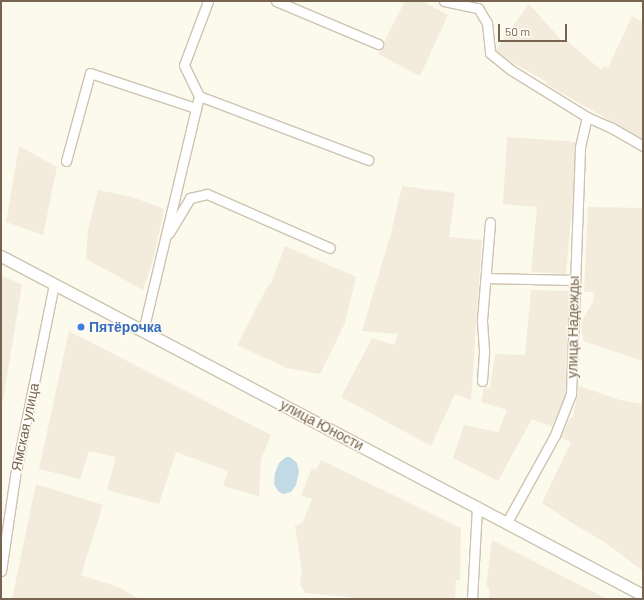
<!DOCTYPE html>
<html>
<head>
<meta charset="utf-8">
<style>
  body { margin:0 }
  #map { position:relative; width:644px; height:600px; overflow:hidden; background:#fcf9ed; font-family:Barlow,sans-serif }
  div>[style] { position:absolute }
  .residential>* { inset:0; background:#f3ecdc }
  .water>* { inset:0; background:#c2dae5 }
  .roads { filter:drop-shadow(1px 0 #cec3b2) drop-shadow(-1px 0 #cec3b2) drop-shadow(0 1px #cec3b2) drop-shadow(0 -1px #cec3b2) }
  .minor>* { height:9px; margin:-4.5px; padding:0 4.5px; transform-origin:4.5px; border-radius:4.5px; background:#fff }
  .tertiary>* { height:11px; margin:-5.5px; padding:0 5.5px; transform-origin:5.5px; border-radius:5.5px; background:#fff }
  .dots>* { width:11px; height:11px; translate:-50% -50%; box-sizing:border-box; border:2px solid #fefcf4; border-radius:50% }
  span { translate:-50% -50%; white-space:nowrap; text-align:center; line-height:1.15; -webkit-text-stroke:3px #fefcf4; paint-order:stroke }
  .shop-label { font-size:14px; color:#366cbe; font-weight:700 }
  .left { translate:0 -50%; text-align:left }
  .street-label { font-size:14px; color:#776450 }
  .frame { position:absolute; inset:0; border:2px solid #776450; pointer-events:none }
  .scale { position:absolute; left:498px; top:24px; width:69px; height:18px; box-sizing:border-box; border:2px solid #776450; border-top:0; padding-left:5px; font-size:12px; line-height:14px; white-space:nowrap; color:#776450; -webkit-text-stroke:3px #fefcf4; paint-order:stroke }
</style>
</head>
<body>
<div id="map">
  <div class="residential">
    <i style="clip-path:polygon(405px 1px,422px 1px,448px 15px,420px 76px,378px 54px)"></i>
    <i style="clip-path:polygon(529px 4px,564px 43px,566px 40px,601px 70px,604px 66px,608px 68px,632px 16px,643px 22px,643px 139px,546px 84px,547px 82px,494px 52px)"></i>
    <i style="clip-path:polygon(507px 137px,578px 142px,574px 208px,572px 208px,566px 274px,531px 272px,537px 207px,503px 204px)"></i>
    <i style="clip-path:polygon(19px 146px,57px 167px,43px 235px,6px 222px)"></i>
    <i style="clip-path:polygon(402px 186px,455px 193px,449px 237px,482px 240px,471px 400px,455px 394px,431px 446px,341px 397px,372px 338px,394px 345px,398px 334px,362px 331px,391px 233px)"></i>
    <i style="clip-path:polygon(98px 190px,132px 197px,164px 209px,154px 257px,143px 290px,86px 259px,88px 231px)"></i>
    <i style="clip-path:polygon(588px 207px,643px 208px,643px 361px,583px 341px,581px 322px,593px 302px,594px 292px,584px 292px)"></i>
    <i style="clip-path:polygon(285px 246px,356px 277px,345px 323px,320px 374px,287px 368px,237px 345px,269px 284px,271px 284px)"></i>
    <i style="clip-path:polygon(1px 275px,22px 285px,1px 412px)"></i>
    <i style="clip-path:polygon(531px 290px,571px 291px,568px 392px,552px 427px,532px 419px,498px 481px,453px 458px,464px 425px,498px 432px,507px 410px,481px 402px,484px 387px,490px 388px,495px 354px,525px 355px)"></i>
    <i style="clip-path:polygon(69px 331px,271px 435px,261px 459px,259px 496px,223px 486px,228px 471px,176px 452px,159px 504px,107px 490px,116px 457px,89px 451px,80px 479px,39px 469px)"></i>
    <i style="clip-path:polygon(579px 386px,620px 400px,643px 404px,643px 571px,606px 543px,575px 525px,542px 503px,571px 442px,560px 437px,570px 418px,573px 417px)"></i>
    <i style="clip-path:polygon(321px 460px,461px 528px,460px 580px,456px 580px,455px 599px,351px 599px,350px 597px,305px 593px,300px 584px,302px 571px,295px 526px,303px 522px,312px 499px,301px 495px,312px 468px,316px 470px)"></i>
    <i style="clip-path:polygon(36px 484px,103px 505px,81px 575px,118px 587px,140px 599px,12px 599px)"></i>
    <i style="clip-path:polygon(492px 540px,572px 581px,607px 599px,489px 599px,489px 588px,486px 586px)"></i>
  </div>
  <div class="water">
    <i style="clip-path:polygon(286px 457px,290px 457px,297px 463px,299px 472px,296px 485px,291px 492px,283px 494px,278px 491px,274px 484px,275px 473px,279px 463px)"></i>
  </div>
  <div class="roads">
    <div class="minor">
      <i style="left:276px;top:1px;width:111px;rotate:22.9deg"></i>
      <i style="left:444px;top:1px;width:35px;rotate:12deg"></i>
      <i style="left:478px;top:8px;width:17px;rotate:59deg"></i>
      <i style="left:487px;top:23px;width:30px;rotate:84deg"></i>
      <i style="left:490px;top:53px;width:27px;rotate:39deg"></i>
      <i style="left:511px;top:70px;width:89px;rotate:31.7deg"></i>
      <i style="left:587px;top:117px;width:27px;rotate:24deg"></i>
      <i style="left:612px;top:128px;width:36px;rotate:30deg"></i>
      <i style="left:199px;top:96px;width:181px;rotate:20.7deg"></i>
      <i style="left:66px;top:161px;width:91px;rotate:-74.7deg"></i>
      <i style="left:90px;top:73px;width:112px;rotate:18.3deg"></i>
      <i style="left:169px;top:233px;width:41px;rotate:-59deg"></i>
      <i style="left:190px;top:198px;width:17px;rotate:-13deg"></i>
      <i style="left:207px;top:194px;width:134px;rotate:23.7deg"></i>
      <i style="left:486px;top:278px;width:88px;rotate:1.3deg"></i>
      <i style="left:143px;top:331px;width:242px;rotate:-76.6deg"></i>
      <i style="left:199px;top:96px;width:34px;rotate:-116deg"></i>
      <i style="left:184px;top:65px;width:68px;rotate:-69.4deg"></i>
      <i style="left:482px;top:381px;width:31px;rotate:-86deg"></i>
      <i style="left:484px;top:350px;width:30px;rotate:-94deg"></i>
      <i style="left:482px;top:320px;width:98px;rotate:-85.3deg"></i>
      <i style="left:507px;top:522px;width:99px;rotate:-61.1deg"></i>
      <i style="left:555px;top:435px;width:44px;rotate:-68.7deg"></i>
      <i style="left:571px;top:394px;width:247px;rotate:-87.9deg"></i>
      <i style="left:580px;top:147px;width:31px;rotate:-77deg"></i>
      <i style="left:1px;top:571px;width:96px;rotate:-81.6deg"></i>
      <i style="left:15px;top:476px;width:196px;rotate:-78.5deg"></i>
      <i style="left:472px;top:599px;width:93px;rotate:-86.9deg"></i>
    </div>
    <div class="tertiary">
      <i style="left:1px;top:256px;width:726px;rotate:27.84deg"></i>
    </div>
  </div>
  <div class="dots">
    <i style="left:81px;top:327px;background:#3f7fe0"></i>
  </div>
  <div class="shop-label">
    <span class="left" style="left:89px;top:327px">Пятёрочка</span>
  </div>
  <div class="street-label">
    <span style="left:573px;top:327px;rotate:-89deg">улица Надежды</span>
    <span style="left:322px;top:425px;rotate:28deg">улица Юности</span>
    <span style="left:25px;top:427px;rotate:-78deg">Ямская улица</span>
  </div>
  <div class="frame"></div>
  <div class="scale">50 m</div>
</div>
</body>
</html>
